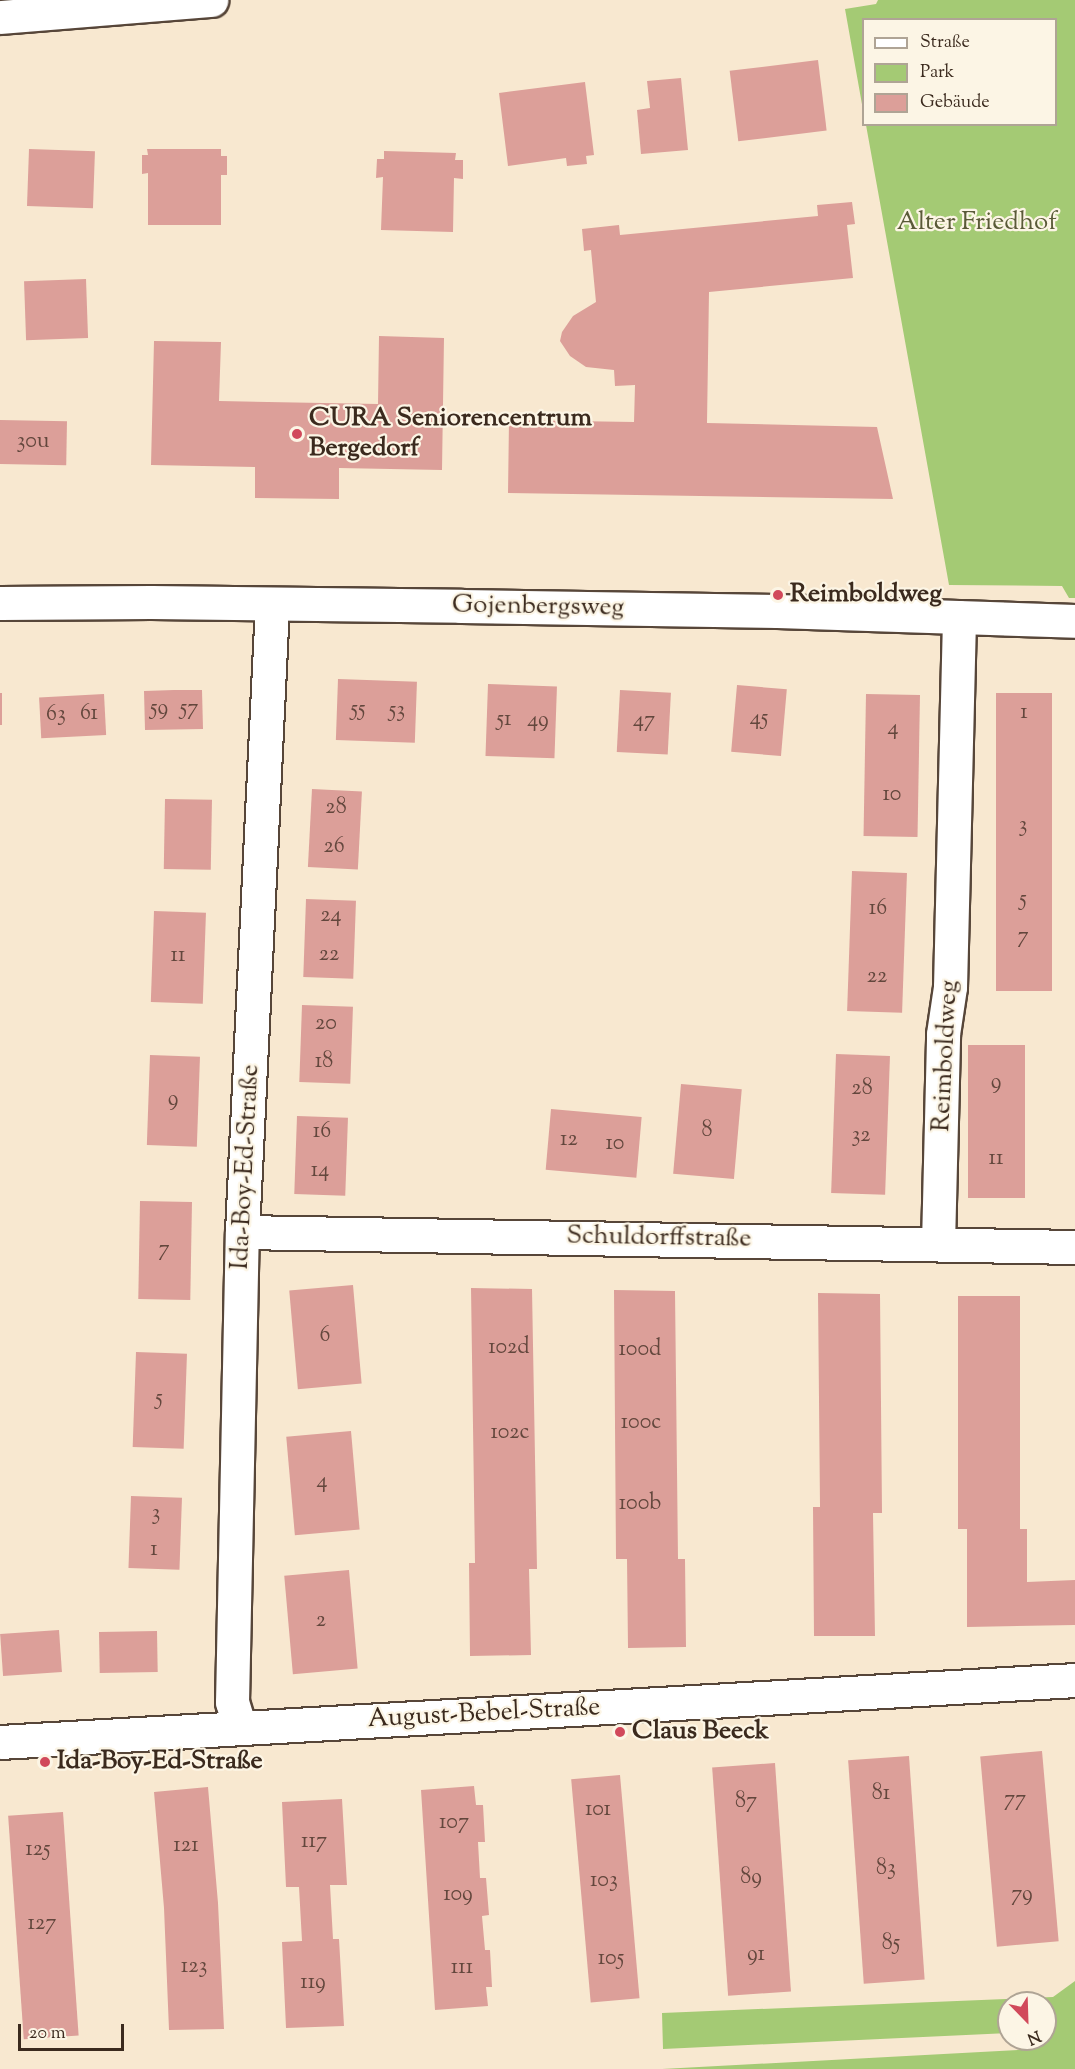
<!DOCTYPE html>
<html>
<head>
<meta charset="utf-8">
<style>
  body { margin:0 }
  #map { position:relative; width:1075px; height:2069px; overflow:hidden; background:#f8e8d0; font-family:"Sorts Mill Goudy",serif }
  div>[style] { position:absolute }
  .green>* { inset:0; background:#a4ca74 }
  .building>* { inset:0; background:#dc9f99; transform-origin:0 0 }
  .roads { filter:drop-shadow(2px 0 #574639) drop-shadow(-2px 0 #574639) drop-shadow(0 2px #574639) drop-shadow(0 -2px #574639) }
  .street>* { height:33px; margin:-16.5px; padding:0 16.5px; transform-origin:16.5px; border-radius:16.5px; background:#fff }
  .dots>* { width:16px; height:16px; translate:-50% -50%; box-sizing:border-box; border:3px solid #fcf5e5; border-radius:50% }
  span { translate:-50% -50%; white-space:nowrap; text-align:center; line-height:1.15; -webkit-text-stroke:4.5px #fcf5e5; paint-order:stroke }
  .number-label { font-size:22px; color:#63473d }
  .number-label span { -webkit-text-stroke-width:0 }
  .park-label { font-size:26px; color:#5a5a38 }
  .poi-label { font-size:26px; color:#3b2a1e; font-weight:700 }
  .left { translate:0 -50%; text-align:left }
  .street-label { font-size:26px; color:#3b2a1e }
  .legend { position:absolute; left:862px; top:18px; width:195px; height:108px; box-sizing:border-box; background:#fcf5e5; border:2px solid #afa495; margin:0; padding:8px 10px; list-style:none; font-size:18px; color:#3b2a1e }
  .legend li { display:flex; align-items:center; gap:12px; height:30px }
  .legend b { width:30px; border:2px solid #afa495 }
  .north { position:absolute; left:997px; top:1991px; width:60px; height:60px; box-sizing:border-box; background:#fcf5e5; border:2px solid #afa495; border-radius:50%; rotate:157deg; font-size:16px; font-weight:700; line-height:24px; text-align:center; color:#3b2a1e }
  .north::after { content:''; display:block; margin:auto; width:21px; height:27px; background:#d1495b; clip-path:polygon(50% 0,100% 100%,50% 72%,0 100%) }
  .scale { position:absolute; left:18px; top:2024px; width:106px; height:27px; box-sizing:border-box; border:3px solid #3b2a1e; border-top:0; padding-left:8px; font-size:18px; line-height:21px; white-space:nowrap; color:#3b2a1e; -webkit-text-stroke:4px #fcf5e5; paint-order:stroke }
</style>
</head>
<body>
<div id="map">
  <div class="green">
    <i style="clip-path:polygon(878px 0,1075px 0,1075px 598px,1069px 598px,1062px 586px,949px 585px,866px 125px,1056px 124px,1056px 20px,864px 20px,863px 110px,845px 9px,876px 4px)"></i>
    <i style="clip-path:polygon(1075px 1981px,1075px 2069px,662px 2069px,1035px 2049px,1040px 2039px,1045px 2039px,1045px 2003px,1009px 2003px,1009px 2033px,663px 2049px,662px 2013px,1053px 1997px)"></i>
  </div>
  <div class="building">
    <i style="left:818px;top:60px;width:71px;height:89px;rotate:83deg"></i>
    <i style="clip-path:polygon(681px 78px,688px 150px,641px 154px,637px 110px,650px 108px,647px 81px)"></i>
    <i style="clip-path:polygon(585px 82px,594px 155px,586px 156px,587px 164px,567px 166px,566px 158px,508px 166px,499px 93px)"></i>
    <i style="left:29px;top:149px;width:66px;height:57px;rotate:2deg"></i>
    <i style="clip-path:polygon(147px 149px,221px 149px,221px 156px,227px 156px,227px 175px,221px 175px,221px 225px,148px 225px,148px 173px,142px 174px,142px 155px,148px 155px)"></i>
    <i style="clip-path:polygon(384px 151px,456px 153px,455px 160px,463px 160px,463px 179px,454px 178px,453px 232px,381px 230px,383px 177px,376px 178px,377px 159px,384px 159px)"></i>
    <i style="clip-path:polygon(852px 202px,855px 224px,847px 225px,853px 278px,709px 292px,707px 423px,877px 427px,893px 499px,508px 493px,509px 420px,634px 422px,635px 385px,615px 386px,614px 370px,586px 367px,570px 356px,560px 341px,562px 332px,573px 316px,596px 302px,591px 250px,584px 251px,582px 229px,619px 225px,620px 235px,818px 216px,817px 205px)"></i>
    <i style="left:86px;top:279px;width:59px;height:62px;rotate:88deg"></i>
    <i style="clip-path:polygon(379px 336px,444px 338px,442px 470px,339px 468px,339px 499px,255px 498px,255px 467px,151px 465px,154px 341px,221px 342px,219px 401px,378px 404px)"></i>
    <i style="left:0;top:420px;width:67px;height:44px;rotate:1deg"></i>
    <i style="left:338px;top:679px;width:79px;height:61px;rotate:2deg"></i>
    <i style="left:488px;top:684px;width:69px;height:72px;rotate:2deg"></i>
    <i style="left:737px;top:685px;width:50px;height:67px;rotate:5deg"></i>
    <i style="clip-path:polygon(174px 690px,202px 690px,203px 729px,145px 730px,144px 691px)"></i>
    <i style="left:620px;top:690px;width:51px;height:62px;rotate:3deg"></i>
    <i style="left:0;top:693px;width:2px;height:32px"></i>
    <i style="left:996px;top:693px;width:56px;height:298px"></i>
    <i style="left:104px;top:694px;width:41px;height:65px;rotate:87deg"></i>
    <i style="left:866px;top:694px;width:54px;height:142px;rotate:1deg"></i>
    <i style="left:312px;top:789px;width:50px;height:78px;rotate:3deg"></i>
    <i style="left:165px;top:799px;width:47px;height:70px;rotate:1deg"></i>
    <i style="left:852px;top:871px;width:55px;height:140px;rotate:2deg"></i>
    <i style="left:306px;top:899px;width:50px;height:78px;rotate:2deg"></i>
    <i style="left:154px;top:911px;width:52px;height:91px;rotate:2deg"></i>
    <i style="left:302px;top:1005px;width:51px;height:77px;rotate:2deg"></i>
    <i style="left:968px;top:1045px;width:57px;height:153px"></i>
    <i style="left:836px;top:1054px;width:54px;height:139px;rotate:2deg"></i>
    <i style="left:150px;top:1055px;width:50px;height:90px;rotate:2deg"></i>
    <i style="left:681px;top:1084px;width:61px;height:90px;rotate:5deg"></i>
    <i style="left:551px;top:1109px;width:91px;height:61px;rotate:5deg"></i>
    <i style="left:297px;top:1116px;width:51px;height:78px;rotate:2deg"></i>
    <i style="left:140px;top:1201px;width:52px;height:98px;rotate:1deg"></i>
    <i style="left:353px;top:1285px;width:99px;height:64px;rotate:85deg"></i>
    <i style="clip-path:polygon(471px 1288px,532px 1289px,537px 1569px,529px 1569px,531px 1655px,470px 1656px,469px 1563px,475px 1563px)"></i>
    <i style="clip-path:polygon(614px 1290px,675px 1291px,678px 1559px,685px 1559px,686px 1647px,628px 1648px,627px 1559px,616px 1559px)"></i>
    <i style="clip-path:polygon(818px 1293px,880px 1294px,882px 1513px,873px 1513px,875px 1636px,814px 1636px,813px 1507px,820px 1507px)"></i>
    <i style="clip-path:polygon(958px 1296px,1020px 1296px,1020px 1529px,1027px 1529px,1027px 1582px,1075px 1580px,1075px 1625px,967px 1627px,967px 1529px,958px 1529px)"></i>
    <i style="left:136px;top:1352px;width:51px;height:95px;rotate:2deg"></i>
    <i style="left:351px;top:1431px;width:99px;height:65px;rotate:85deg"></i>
    <i style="left:131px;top:1496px;width:51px;height:72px;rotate:2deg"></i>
    <i style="left:349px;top:1570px;width:99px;height:65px;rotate:85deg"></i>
    <i style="left:59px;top:1630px;width:42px;height:59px;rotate:86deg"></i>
    <i style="left:157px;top:1631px;width:41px;height:58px;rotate:89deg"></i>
    <i style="left:1042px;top:1751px;width:191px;height:62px;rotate:85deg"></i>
    <i style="left:909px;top:1756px;width:224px;height:61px;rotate:86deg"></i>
    <i style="left:775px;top:1763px;width:229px;height:63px;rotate:86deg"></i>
    <i style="left:620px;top:1775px;width:224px;height:49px;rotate:85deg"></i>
    <i style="clip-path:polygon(474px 1786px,476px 1805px,483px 1805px,485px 1842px,478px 1842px,480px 1878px,486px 1878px,489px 1915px,482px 1916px,485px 1950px,490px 1950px,492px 1987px,486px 1987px,488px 2006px,435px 2010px,421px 1790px)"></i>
    <i style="clip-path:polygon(208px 1787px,218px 1903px,224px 2029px,169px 2030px,164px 1908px,154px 1792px)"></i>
    <i style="clip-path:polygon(342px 1799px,347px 1885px,330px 1885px,333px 1939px,339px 1939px,344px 2026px,286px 2028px,282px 1942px,302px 1941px,299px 1887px,286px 1887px,282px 1802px)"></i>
    <i style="left:63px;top:1812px;width:224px;height:55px;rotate:86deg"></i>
  </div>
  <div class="roads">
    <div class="street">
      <i style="left:0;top:17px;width:212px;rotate:-4.6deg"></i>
      <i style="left:0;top:603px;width:151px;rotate:-0.4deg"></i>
      <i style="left:151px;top:602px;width:310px;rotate:0.7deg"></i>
      <i style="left:461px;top:606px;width:316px;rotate:0.9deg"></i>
      <i style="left:777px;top:611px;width:298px;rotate:1.9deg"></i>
      <i style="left:242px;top:1232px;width:833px;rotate:1.03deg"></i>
      <i style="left:938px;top:1244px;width:210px;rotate:-88.6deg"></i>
      <i style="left:943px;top:1034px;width:48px;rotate:-81.5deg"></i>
      <i style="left:950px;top:987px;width:370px;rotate:-88.6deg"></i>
      <i style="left:240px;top:1728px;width:27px;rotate:-107deg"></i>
      <i style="left:232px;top:1702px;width:470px;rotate:-88.8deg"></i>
      <i style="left:242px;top:1232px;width:628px;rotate:-87.26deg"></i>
      <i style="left:0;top:1742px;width:1077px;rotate:-3.3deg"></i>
    </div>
  </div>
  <div class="dots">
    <i style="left:297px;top:434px;background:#d1495b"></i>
    <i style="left:778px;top:595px;background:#d1495b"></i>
    <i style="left:620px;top:1732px;background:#d1495b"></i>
    <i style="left:45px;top:1762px;background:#d1495b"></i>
  </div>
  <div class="number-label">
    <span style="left:33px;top:443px">30u</span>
    <span style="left:159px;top:710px">59</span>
    <span style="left:189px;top:710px">57</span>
    <span style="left:358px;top:711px">55</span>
    <span style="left:397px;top:712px">53</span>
    <span style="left:1024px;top:714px">1</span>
    <span style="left:89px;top:715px">61</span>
    <span style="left:56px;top:716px">63</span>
    <span style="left:759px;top:720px">45</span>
    <span style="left:504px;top:721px">51</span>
    <span style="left:538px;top:722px">49</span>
    <span style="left:644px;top:722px">47</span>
    <span style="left:893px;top:730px">4</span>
    <span style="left:892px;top:796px">10</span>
    <span style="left:336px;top:809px">28</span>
    <span style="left:1023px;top:827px">3</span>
    <span style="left:334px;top:848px">26</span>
    <span style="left:1023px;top:901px">5</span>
    <span style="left:878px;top:910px">16</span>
    <span style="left:331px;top:917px">24</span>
    <span style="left:1023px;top:938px">7</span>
    <span style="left:329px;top:956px">22</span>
    <span style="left:178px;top:957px">11</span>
    <span style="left:877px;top:978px">22</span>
    <span style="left:326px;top:1025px">20</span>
    <span style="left:324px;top:1063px">18</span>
    <span style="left:996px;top:1084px">9</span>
    <span style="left:862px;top:1090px">28</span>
    <span style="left:173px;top:1101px">9</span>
    <span style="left:707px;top:1132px">8</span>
    <span style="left:322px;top:1133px">16</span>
    <span style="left:861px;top:1137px">32</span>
    <span style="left:569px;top:1141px">12</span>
    <span style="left:615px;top:1145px">10</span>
    <span style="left:996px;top:1160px">11</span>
    <span style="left:320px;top:1172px">14</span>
    <span style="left:164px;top:1251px">7</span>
    <span style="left:325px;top:1337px">6</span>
    <span style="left:509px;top:1349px">102d</span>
    <span style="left:640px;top:1351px">100d</span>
    <span style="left:159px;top:1400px">5</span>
    <span style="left:641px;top:1424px">100c</span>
    <span style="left:510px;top:1434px">102c</span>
    <span style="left:322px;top:1483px">4</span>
    <span style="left:640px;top:1505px">100b</span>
    <span style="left:156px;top:1515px">3</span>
    <span style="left:154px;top:1551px">1</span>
    <span style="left:321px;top:1622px">2</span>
    <span style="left:881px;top:1795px">81</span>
    <span style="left:1015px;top:1801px">77</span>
    <span style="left:746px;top:1803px">87</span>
    <span style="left:598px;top:1811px">101</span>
    <span style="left:454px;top:1824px">107</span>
    <span style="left:314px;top:1843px">117</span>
    <span style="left:186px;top:1847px">121</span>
    <span style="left:38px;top:1851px">125</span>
    <span style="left:886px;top:1870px">83</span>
    <span style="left:751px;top:1879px">89</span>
    <span style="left:604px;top:1882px">103</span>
    <span style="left:458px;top:1896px">109</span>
    <span style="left:1022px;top:1896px">79</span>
    <span style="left:42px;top:1925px">127</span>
    <span style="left:891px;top:1945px">85</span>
    <span style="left:756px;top:1956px">91</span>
    <span style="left:611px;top:1960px">105</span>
    <span style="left:194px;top:1968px">123</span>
    <span style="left:462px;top:1969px">111</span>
    <span style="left:313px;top:1984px">119</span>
  </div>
  <div class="park-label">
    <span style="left:977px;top:223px">Alter Friedhof</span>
  </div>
  <div class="poi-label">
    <span class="left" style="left:309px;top:434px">CURA Seniorencentrum<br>Bergedorf</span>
    <span class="left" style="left:790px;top:595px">Reimboldweg</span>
    <span class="left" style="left:632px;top:1732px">Claus Beeck</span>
    <span class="left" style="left:57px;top:1762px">Ida-Boy-Ed-Straße</span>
  </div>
  <div class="street-label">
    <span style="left:538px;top:607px;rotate:1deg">Gojenbergsweg</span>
    <span style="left:946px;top:1056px;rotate:-87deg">Reimboldweg</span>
    <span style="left:246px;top:1167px;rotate:-87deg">Ida-Boy-Ed-Straße</span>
    <span style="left:659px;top:1238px;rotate:1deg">Schuldorffstraße</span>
    <span style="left:484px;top:1714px;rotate:-3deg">August-Bebel-Straße</span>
  </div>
  <ul class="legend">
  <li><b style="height:8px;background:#fff"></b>Straße</li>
  <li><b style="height:16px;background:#a4ca74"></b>Park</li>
  <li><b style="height:16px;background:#dc9f99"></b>Gebäude</li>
  </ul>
  <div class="north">N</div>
  <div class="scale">20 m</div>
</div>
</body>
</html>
